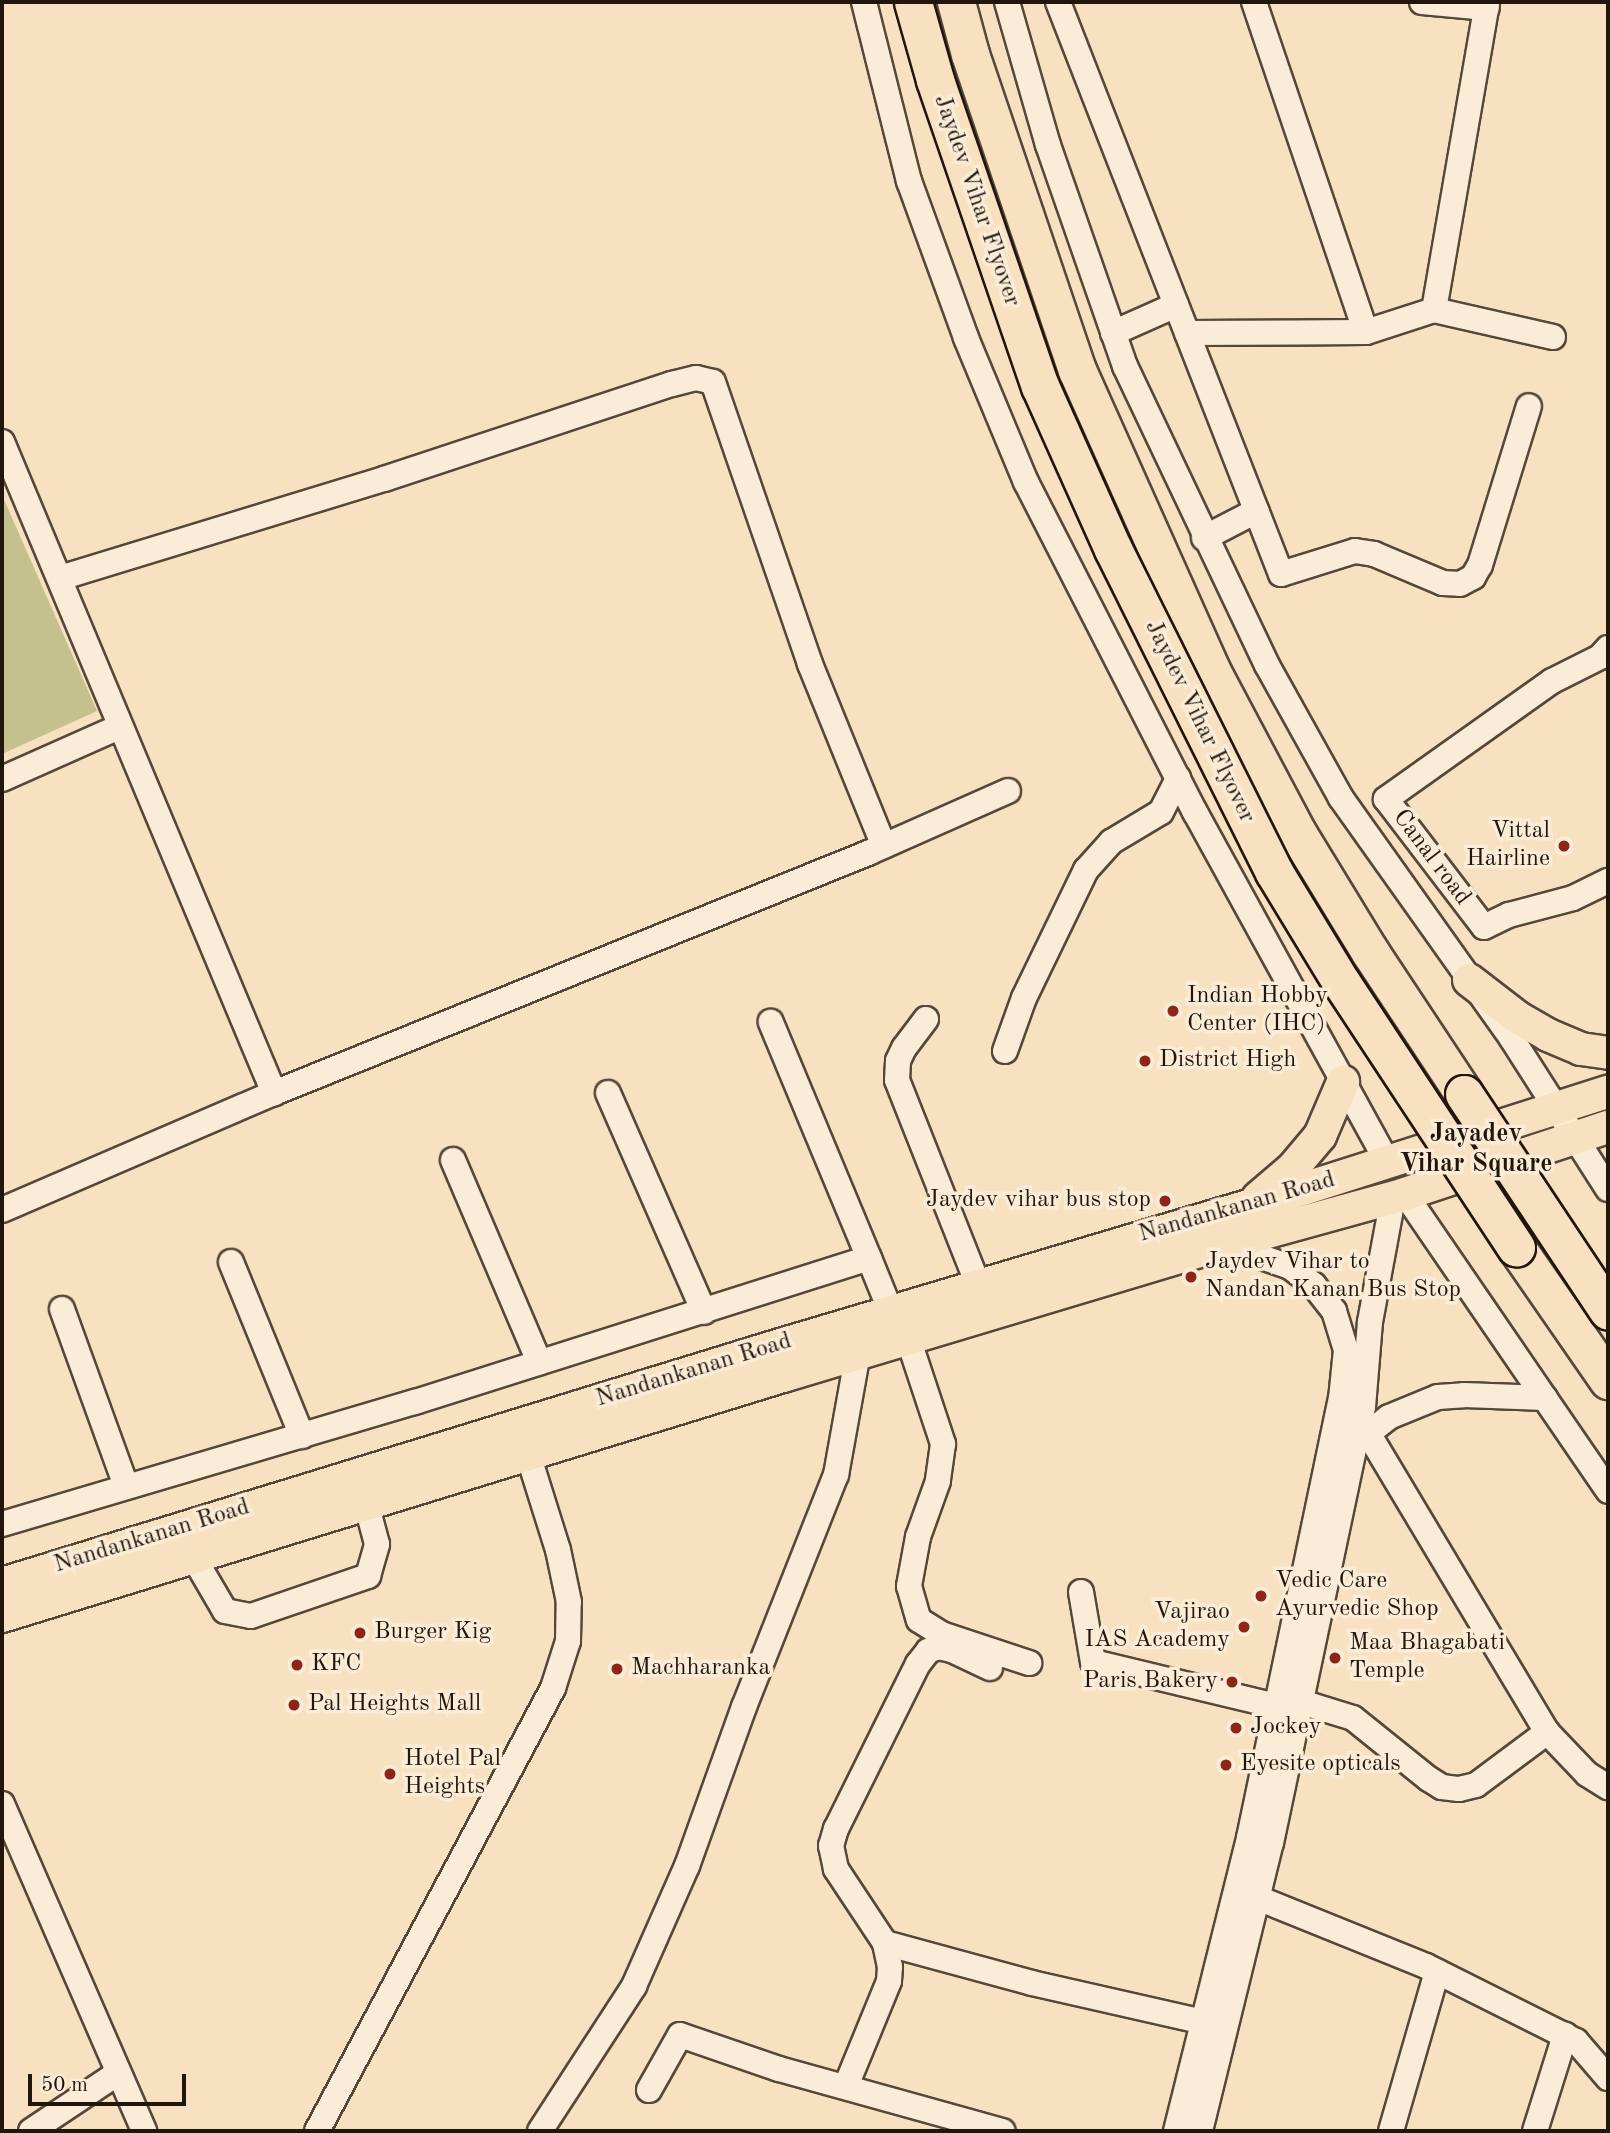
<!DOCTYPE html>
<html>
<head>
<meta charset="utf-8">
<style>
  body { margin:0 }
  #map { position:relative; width:1610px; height:2133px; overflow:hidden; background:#f7e1c1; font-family:"Old Standard TT",serif }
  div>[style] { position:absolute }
  .green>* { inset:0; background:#c4c18e }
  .roads { filter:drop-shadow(2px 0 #564839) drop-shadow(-2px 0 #564839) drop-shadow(0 2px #564839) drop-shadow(0 -2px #564839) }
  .minor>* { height:24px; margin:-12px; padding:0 12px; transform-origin:12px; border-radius:12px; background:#faecd7 }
  .major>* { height:32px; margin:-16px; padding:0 16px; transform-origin:16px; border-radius:16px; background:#f7e1c1 }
  .highway>* { height:37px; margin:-18.5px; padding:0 18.5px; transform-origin:18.5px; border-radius:18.5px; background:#f7e1c1 }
  .bridges { filter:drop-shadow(2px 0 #21150c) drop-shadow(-2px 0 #21150c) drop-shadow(0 2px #21150c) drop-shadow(0 -2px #21150c) }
  .highway-bridge>* { height:37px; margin:-18.5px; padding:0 18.5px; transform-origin:18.5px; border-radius:18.5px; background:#f7e1c1 }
  .dots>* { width:19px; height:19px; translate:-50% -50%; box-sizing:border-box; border:4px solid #faecd7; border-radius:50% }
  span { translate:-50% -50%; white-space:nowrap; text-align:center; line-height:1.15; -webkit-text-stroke:7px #faecd7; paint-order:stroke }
  .street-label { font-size:24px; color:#21150c }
  .poi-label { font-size:24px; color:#21150c }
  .right { translate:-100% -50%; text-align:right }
  .left { translate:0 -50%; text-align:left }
  .neighbourhood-label { font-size:26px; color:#21150c; font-weight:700 }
  .frame { position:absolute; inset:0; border:4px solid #21150c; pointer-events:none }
  .scale { position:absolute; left:28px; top:2074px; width:158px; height:32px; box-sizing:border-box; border:4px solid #21150c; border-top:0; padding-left:9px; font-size:21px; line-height:24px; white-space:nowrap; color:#21150c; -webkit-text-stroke:5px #faecd7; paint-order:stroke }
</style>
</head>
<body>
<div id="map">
  <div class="green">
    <i style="clip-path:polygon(2px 495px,97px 711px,2px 754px)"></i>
  </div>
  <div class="roads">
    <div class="minor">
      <i style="left:864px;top:2px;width:185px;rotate:75.9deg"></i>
      <i style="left:909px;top:181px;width:167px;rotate:70deg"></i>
      <i style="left:966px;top:338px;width:156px;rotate:67.4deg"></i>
      <i style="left:1026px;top:482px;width:371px;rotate:62.9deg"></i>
      <i style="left:1195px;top:812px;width:401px;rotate:61.2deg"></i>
      <i style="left:1007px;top:2px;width:149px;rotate:74deg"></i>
      <i style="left:1048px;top:145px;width:234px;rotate:70.8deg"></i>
      <i style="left:1125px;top:366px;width:331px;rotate:64.6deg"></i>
      <i style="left:1267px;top:665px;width:152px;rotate:60.9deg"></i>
      <i style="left:1341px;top:798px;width:296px;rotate:54.6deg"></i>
      <i style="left:1512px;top:1039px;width:178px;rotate:57.4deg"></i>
      <i style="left:1058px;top:2px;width:614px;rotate:68.7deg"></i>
      <i style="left:1281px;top:574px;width:77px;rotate:-17.3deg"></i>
      <i style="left:1355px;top:551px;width:19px;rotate:9deg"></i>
      <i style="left:1374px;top:554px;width:75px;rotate:22.8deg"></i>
      <i style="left:1443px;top:583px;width:17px;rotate:3deg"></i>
      <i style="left:1460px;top:584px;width:15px;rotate:-28deg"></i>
      <i style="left:1473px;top:577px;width:14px;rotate:-60deg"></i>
      <i style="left:1480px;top:565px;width:166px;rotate:-72.9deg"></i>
      <i style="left:1254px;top:2px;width:348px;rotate:71.3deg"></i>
      <i style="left:1422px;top:2px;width:65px;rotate:5.3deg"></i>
      <i style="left:1434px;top:310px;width:313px;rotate:-80.2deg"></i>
      <i style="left:1113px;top:333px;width:69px;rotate:-24deg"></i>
      <i style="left:1187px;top:333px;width:179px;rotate:-0.3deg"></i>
      <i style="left:1366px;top:332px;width:71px;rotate:-17.9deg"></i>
      <i style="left:1434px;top:310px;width:122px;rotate:12.8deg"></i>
      <i style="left:2px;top:442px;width:706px;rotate:67.32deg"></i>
      <i style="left:1204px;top:538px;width:59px;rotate:-27.4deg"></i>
      <i style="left:60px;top:578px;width:339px;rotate:-17deg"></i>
      <i style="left:384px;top:479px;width:303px;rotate:-18.3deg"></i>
      <i style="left:672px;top:384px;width:25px;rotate:-14deg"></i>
      <i style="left:696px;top:378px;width:17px;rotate:13deg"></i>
      <i style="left:713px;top:382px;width:298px;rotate:71deg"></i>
      <i style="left:810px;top:664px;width:196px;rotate:67.9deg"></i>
      <i style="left:1608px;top:648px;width:12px;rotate:132deg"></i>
      <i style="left:1600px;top:657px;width:54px;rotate:153.4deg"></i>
      <i style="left:1552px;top:681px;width:204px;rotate:144.6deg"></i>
      <i style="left:1386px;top:799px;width:161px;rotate:52.6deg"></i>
      <i style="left:1484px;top:927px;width:28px;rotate:-26deg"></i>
      <i style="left:1509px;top:915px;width:66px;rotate:-14.9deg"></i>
      <i style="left:1573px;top:898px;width:39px;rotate:-26deg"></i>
      <i style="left:2px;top:779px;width:128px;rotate:-24deg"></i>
      <i style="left:926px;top:1019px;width:36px;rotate:127deg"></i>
      <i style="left:904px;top:1048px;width:14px;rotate:115deg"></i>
      <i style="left:898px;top:1061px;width:19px;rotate:93deg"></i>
      <i style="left:897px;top:1080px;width:220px;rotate:68.4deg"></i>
      <i style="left:1005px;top:1051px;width:56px;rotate:-70.3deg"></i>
      <i style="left:1024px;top:998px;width:142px;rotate:-64.2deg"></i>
      <i style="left:1086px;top:870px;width:38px;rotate:-48deg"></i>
      <i style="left:1111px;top:842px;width:58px;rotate:-31deg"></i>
      <i style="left:1161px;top:812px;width:38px;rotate:-63deg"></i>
      <i style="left:608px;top:1093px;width:239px;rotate:66.3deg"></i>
      <i style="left:453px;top:1160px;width:220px;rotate:66.9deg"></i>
      <i style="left:1405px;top:1194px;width:360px;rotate:55.6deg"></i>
      <i style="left:2px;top:1210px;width:296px;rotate:-23.3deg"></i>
      <i style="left:274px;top:1093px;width:641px;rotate:-22deg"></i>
      <i style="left:868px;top:853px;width:153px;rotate:-23.9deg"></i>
      <i style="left:869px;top:1258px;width:58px;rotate:67.8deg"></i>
      <i style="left:231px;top:1262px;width:188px;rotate:67.8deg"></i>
      <i style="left:62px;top:1309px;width:188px;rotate:70.1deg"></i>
      <i style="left:908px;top:1338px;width:112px;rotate:71.7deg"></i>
      <i style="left:943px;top:1444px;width:37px;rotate:98deg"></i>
      <i style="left:938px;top:1481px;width:59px;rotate:109.7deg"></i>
      <i style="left:918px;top:1537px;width:50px;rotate:100.4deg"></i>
      <i style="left:909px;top:1586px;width:35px;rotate:74deg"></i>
      <i style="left:919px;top:1620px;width:26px;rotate:32deg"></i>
      <i style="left:941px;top:1634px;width:93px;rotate:18.2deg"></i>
      <i style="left:1368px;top:1433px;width:348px;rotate:59.1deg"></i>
      <i style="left:1547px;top:1732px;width:58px;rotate:46.4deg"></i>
      <i style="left:1587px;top:1774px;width:25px;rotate:32deg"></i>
      <i style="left:1356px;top:1443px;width:42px;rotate:-38.2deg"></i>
      <i style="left:1389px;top:1417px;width:53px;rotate:-22.2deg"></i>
      <i style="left:1438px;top:1397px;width:26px;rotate:-4deg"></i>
      <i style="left:1464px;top:1395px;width:81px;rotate:2.1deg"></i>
      <i style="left:2px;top:1524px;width:431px;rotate:-16.5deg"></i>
      <i style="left:415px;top:1402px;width:476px;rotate:-17.6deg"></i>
      <i style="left:869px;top:1258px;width:256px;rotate:-112.6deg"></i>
      <i style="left:194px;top:1558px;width:61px;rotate:59.7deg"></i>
      <i style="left:225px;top:1611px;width:26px;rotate:11deg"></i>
      <i style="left:251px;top:1616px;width:124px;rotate:-18.9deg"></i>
      <i style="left:368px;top:1576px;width:33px;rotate:-74deg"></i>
      <i style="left:377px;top:1544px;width:42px;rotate:-105deg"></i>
      <i style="left:1081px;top:1592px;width:71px;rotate:80.3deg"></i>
      <i style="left:1093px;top:1662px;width:188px;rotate:13.5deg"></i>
      <i style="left:1301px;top:1702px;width:54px;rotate:17.1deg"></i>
      <i style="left:1353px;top:1718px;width:97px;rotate:38.8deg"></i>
      <i style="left:1429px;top:1779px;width:15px;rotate:32deg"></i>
      <i style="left:1442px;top:1787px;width:17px;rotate:7deg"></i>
      <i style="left:1459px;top:1789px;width:17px;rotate:-13deg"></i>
      <i style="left:1476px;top:1785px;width:89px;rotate:-36.7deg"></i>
      <i style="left:2px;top:1804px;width:357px;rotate:66.5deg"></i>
      <i style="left:1258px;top:1898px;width:181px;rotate:22deg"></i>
      <i style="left:1426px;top:1966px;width:168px;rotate:26.6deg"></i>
      <i style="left:1576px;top:2041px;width:49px;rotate:49.1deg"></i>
      <i style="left:885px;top:1943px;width:152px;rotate:15.2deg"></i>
      <i style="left:1032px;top:1983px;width:176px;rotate:12.8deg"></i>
      <i style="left:846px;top:2086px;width:113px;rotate:-67.7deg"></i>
      <i style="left:889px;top:1981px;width:14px;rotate:-86deg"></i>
      <i style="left:890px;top:1967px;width:25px;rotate:-102deg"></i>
      <i style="left:885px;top:1943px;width:89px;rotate:-123.5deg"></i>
      <i style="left:836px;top:1869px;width:24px;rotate:-102deg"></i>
      <i style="left:831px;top:1846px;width:18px;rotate:-74deg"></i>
      <i style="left:836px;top:1829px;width:184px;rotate:-63.6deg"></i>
      <i style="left:918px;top:1664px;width:16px;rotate:-52deg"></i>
      <i style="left:928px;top:1651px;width:11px;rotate:-22deg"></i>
      <i style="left:938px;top:1647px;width:14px;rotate:12deg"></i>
      <i style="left:952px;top:1650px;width:42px;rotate:25.3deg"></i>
      <i style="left:649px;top:2090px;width:63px;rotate:-60.6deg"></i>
      <i style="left:680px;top:2035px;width:105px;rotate:19deg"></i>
      <i style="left:779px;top:2069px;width:232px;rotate:15.5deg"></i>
      <i style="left:31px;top:2131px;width:105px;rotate:-33.7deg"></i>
      <i style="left:317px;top:2131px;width:502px;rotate:-61.95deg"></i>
      <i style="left:553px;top:1688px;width:49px;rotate:-72.3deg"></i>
      <i style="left:568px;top:1641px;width:39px;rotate:-89deg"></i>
      <i style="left:569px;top:1602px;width:53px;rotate:-101.9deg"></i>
      <i style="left:558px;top:1550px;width:101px;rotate:-107.4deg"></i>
      <i style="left:540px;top:2131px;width:173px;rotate:-57deg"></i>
      <i style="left:634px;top:1986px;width:131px;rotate:-66.2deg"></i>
      <i style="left:687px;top:1866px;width:169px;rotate:-70.3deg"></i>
      <i style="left:744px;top:1707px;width:250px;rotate:-68.4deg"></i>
      <i style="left:836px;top:1475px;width:124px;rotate:-79.8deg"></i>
      <i style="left:1176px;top:2131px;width:302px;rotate:-76deg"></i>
      <i style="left:1249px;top:1838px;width:449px;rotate:-78.2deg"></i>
      <i style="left:1341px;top:1399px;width:49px;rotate:-84.2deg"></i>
      <i style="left:1346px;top:1350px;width:41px;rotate:-107.1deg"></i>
      <i style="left:1334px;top:1311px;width:33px;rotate:-128deg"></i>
      <i style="left:1314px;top:1285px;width:30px;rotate:-143deg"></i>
      <i style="left:1290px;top:1267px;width:70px;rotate:-160.8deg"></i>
      <i style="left:1200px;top:2131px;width:297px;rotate:-76.2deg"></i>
      <i style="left:1271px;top:1843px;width:446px;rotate:-78.1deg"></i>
      <i style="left:1363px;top:1407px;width:85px;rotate:-85.3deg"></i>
      <i style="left:1370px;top:1322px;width:126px;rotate:-79.5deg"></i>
      <i style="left:1391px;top:2131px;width:166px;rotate:-73.9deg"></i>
      <i style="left:1535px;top:2131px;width:101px;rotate:-72.6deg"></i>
    </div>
    <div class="major">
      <i style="left:1469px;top:980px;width:61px;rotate:37.6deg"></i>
      <i style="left:1517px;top:1017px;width:36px;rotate:30deg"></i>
      <i style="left:1548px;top:1035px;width:36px;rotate:23deg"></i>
      <i style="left:1581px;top:1049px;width:27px;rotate:8deg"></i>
      <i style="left:1258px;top:1198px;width:45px;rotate:-40.5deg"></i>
      <i style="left:1292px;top:1169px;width:43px;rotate:-49.7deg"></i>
      <i style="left:1320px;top:1136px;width:59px;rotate:-66.9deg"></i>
      <i style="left:2px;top:1584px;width:811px;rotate:-17.07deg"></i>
      <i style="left:777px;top:1346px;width:516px;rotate:-16.54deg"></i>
      <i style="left:1272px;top:1199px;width:353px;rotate:-17.7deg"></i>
      <i style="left:2px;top:1616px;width:820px;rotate:-17.09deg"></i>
      <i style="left:786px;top:1375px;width:457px;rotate:-16.7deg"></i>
      <i style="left:1224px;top:1244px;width:188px;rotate:-15.4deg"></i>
      <i style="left:1405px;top:1194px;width:214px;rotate:-18.3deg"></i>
    </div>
    <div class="highway">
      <i style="left:956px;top:2px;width:54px;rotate:74.9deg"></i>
      <i style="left:970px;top:54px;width:334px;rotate:71.3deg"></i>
      <i style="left:1077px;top:370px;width:329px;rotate:65.9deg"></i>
      <i style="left:1211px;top:670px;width:186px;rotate:62.1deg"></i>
      <i style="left:1298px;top:834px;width:138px;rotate:58.6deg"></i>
      <i style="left:1370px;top:952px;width:170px;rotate:56.5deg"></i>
      <i style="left:1516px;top:1247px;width:162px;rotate:55.3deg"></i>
    </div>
  </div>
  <div class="bridges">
    <div class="highway-bridge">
      <i style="left:913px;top:2px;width:81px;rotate:74.2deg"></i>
      <i style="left:935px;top:80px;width:324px;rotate:71.1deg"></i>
      <i style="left:1040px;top:386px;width:179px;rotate:65.9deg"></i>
      <i style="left:1113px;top:549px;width:361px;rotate:63.5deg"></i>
      <i style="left:1274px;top:872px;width:129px;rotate:58.7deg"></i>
      <i style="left:1341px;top:982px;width:318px;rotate:56.6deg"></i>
      <i style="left:1464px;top:1094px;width:260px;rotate:56.4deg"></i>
    </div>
  </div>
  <div class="dots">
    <i style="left:1564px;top:846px;background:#8f2418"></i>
    <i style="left:1173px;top:1011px;background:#8f2418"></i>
    <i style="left:1145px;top:1061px;background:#8f2418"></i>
    <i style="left:1165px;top:1201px;background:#8f2418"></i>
    <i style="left:1191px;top:1277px;background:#8f2418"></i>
    <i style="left:1261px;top:1596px;background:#8f2418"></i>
    <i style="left:1244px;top:1627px;background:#8f2418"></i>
    <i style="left:360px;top:1633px;background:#8f2418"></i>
    <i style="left:1335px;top:1658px;background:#8f2418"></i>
    <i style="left:297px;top:1665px;background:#8f2418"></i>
    <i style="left:617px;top:1669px;background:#8f2418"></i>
    <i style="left:1232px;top:1682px;background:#8f2418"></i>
    <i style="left:294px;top:1705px;background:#8f2418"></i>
    <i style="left:1236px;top:1728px;background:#8f2418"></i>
    <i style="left:1226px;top:1765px;background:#8f2418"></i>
    <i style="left:390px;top:1774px;background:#8f2418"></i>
  </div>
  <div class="street-label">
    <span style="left:976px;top:201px;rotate:71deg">Jaydev Vihar Flyover</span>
    <span style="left:1199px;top:722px;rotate:64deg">Jaydev Vihar Flyover</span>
    <span style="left:1431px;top:858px;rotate:53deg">Canal road</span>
    <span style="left:1237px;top:1208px;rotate:-16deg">Nandankanan Road</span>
    <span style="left:694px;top:1371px;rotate:-17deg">Nandankanan Road</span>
    <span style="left:152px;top:1537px;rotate:-17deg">Nandankanan Road</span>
  </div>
  <div class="poi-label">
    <span class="right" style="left:1550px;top:846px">Vittal<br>Hairline</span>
    <span class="left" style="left:1187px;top:1011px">Indian Hobby<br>Center (IHC)</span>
    <span class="left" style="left:1159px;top:1061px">District High</span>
    <span class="right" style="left:1151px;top:1201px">Jaydev vihar bus stop</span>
    <span class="left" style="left:1205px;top:1277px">Jaydev Vihar to<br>Nandan Kanan Bus Stop</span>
    <span class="left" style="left:1275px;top:1596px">Vedic Care<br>Ayurvedic Shop</span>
    <span class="right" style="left:1230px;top:1627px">Vajirao<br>IAS Academy</span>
    <span class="left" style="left:374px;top:1633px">Burger Kig</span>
    <span class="left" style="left:1349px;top:1658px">Maa Bhagabati<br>Temple</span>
    <span class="left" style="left:311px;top:1665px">KFC</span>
    <span class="left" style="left:631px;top:1669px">Machharanka</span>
    <span class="right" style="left:1218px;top:1682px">Paris Bakery</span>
    <span class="left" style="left:308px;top:1705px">Pal Heights Mall</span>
    <span class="left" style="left:1250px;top:1728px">Jockey</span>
    <span class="left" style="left:404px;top:1774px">Hotel Pal<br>Heights</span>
    <span class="left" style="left:1240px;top:1765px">Eyesite opticals</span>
  </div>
  <div class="neighbourhood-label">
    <span style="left:1476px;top:1150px">Jayadev<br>Vihar Square</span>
  </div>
  <div class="frame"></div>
  <div class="scale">50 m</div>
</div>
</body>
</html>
